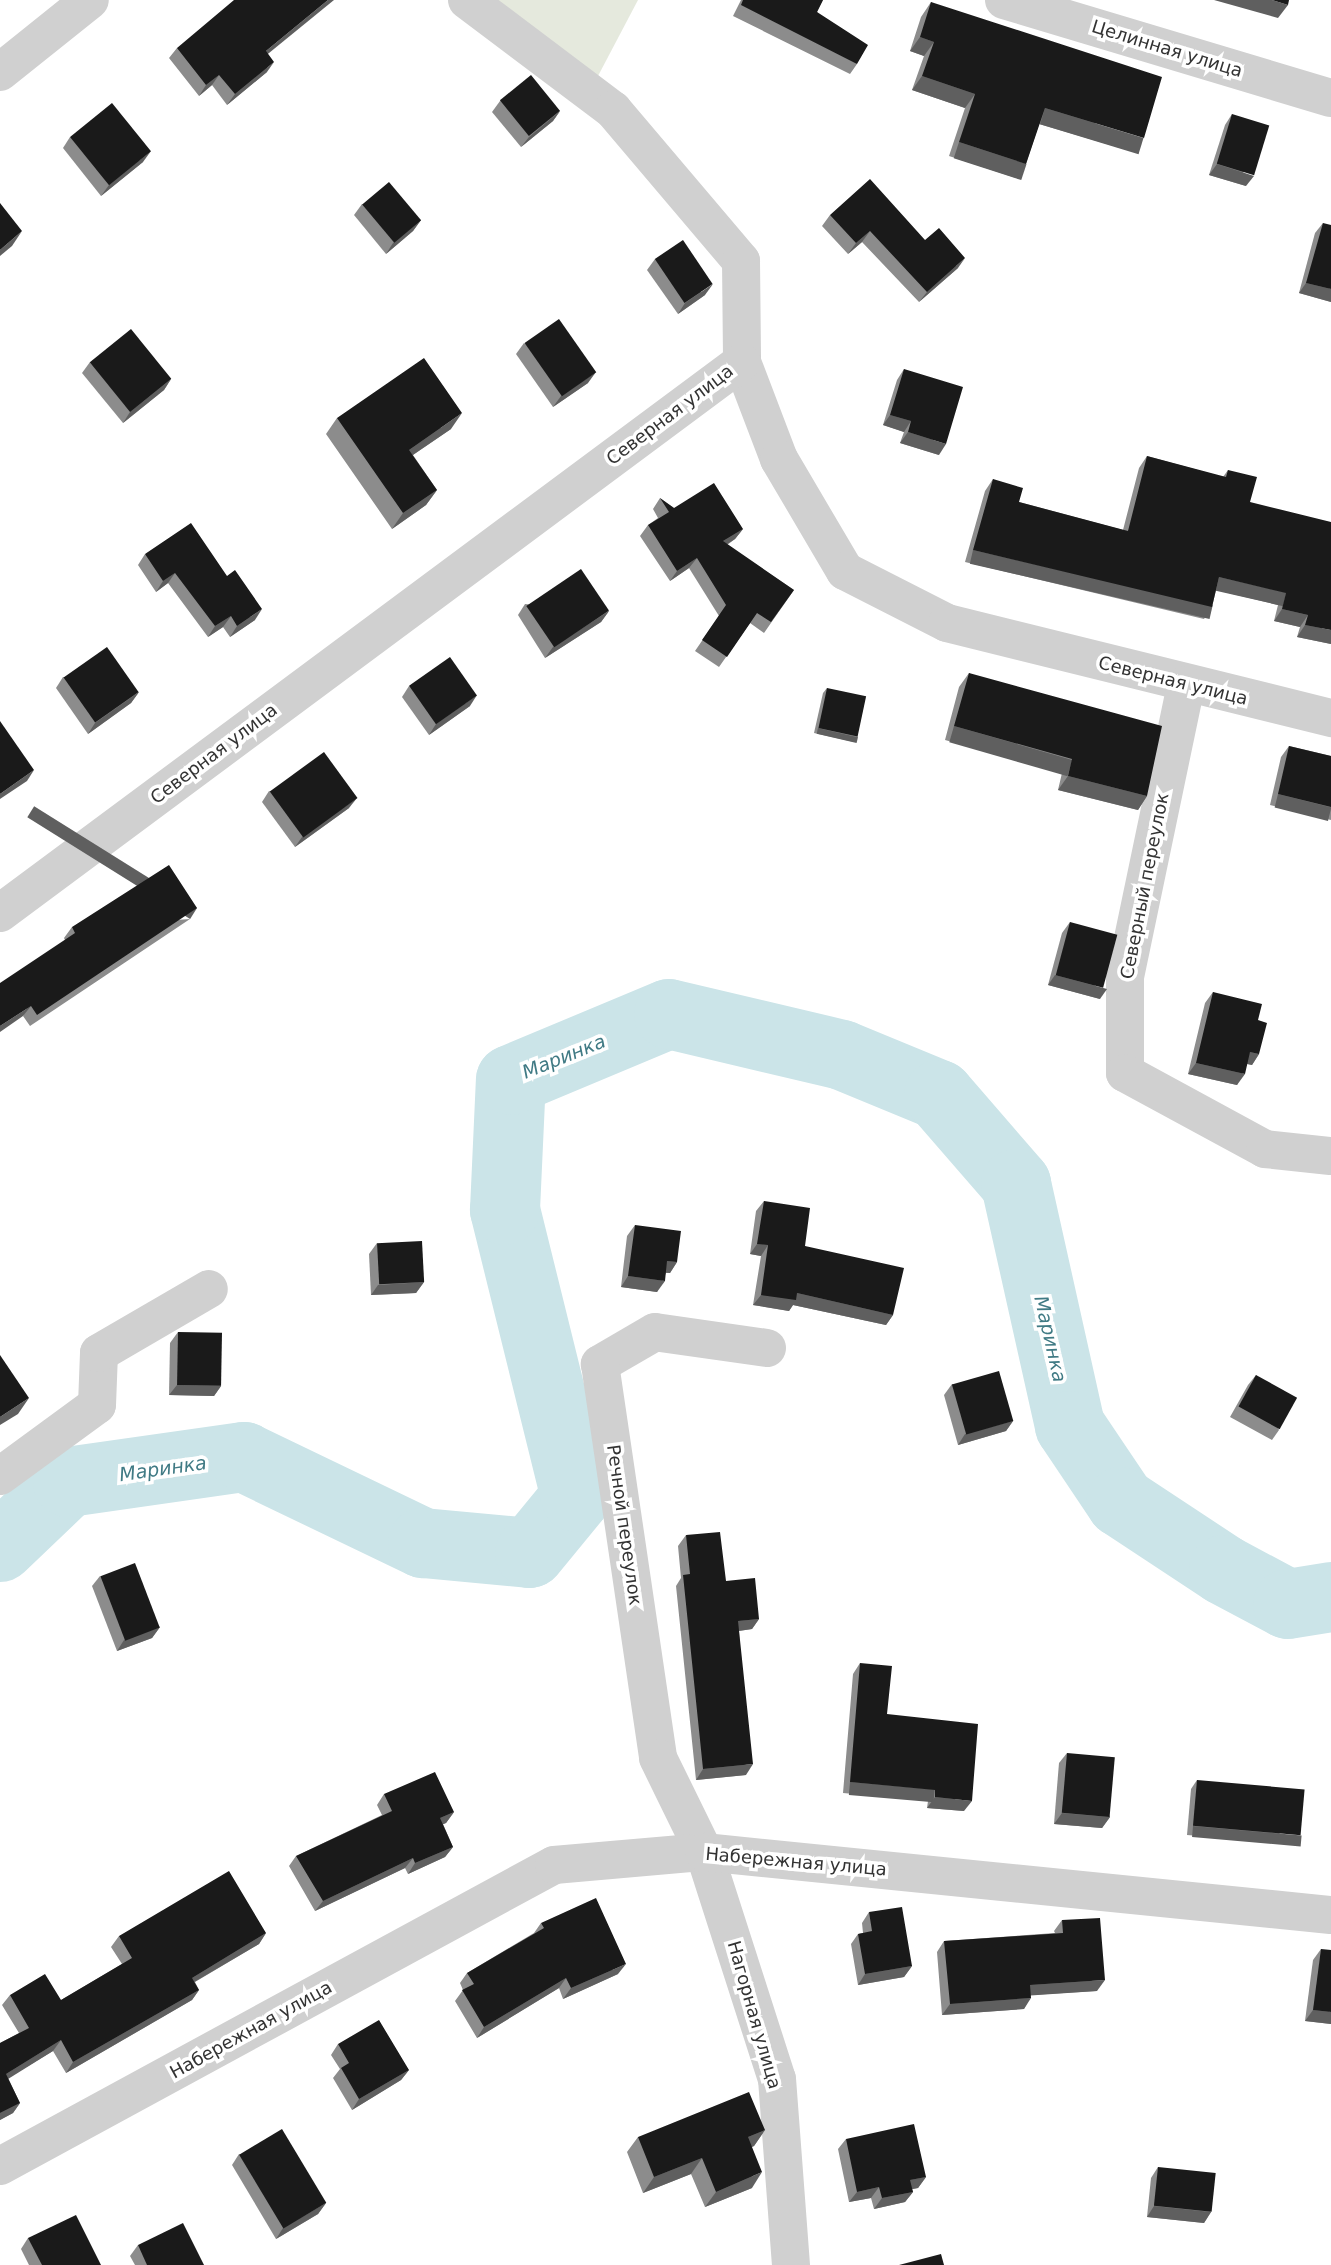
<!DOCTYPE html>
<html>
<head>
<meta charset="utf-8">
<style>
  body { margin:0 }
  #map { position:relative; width:1331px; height:2265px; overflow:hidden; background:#fff; font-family:"DejaVu Sans",sans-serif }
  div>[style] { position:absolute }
  .green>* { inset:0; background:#e5e9dd }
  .river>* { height:70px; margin:-35px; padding:0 35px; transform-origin:35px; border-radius:35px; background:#cbe4e8 }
  .street>* { height:38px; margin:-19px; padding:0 19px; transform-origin:19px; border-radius:19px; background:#d0d0d0 }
  .wall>* { inset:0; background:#8c8c8c }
  .shaded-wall>* { inset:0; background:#5f5f5f; transform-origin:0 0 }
  .building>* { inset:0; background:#1a1a1a; transform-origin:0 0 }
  span { translate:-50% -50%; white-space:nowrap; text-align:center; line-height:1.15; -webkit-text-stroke:7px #fff; paint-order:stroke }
  .street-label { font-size:18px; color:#333 }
  .water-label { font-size:19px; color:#407a84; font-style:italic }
</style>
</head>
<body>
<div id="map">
  <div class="green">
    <i style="clip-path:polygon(494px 0,638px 0,598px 76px)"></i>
  </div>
  <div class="river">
    <i style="left:0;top:1547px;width:94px;rotate:-43.7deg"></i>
    <i style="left:68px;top:1482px;width:178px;rotate:-8.1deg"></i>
    <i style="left:244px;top:1457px;width:199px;rotate:25.7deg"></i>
    <i style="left:423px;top:1543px;width:107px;rotate:5.3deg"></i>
    <i style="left:530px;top:1553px;width:72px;rotate:-50.6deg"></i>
    <i style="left:576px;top:1497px;width:296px;rotate:-103.9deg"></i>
    <i style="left:505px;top:1210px;width:130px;rotate:-87.4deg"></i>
    <i style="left:511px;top:1080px;width:171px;rotate:-22.7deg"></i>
    <i style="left:669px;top:1014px;width:178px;rotate:13.3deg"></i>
    <i style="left:842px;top:1055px;width:105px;rotate:22.4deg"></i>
    <i style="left:939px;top:1095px;width:118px;rotate:49.1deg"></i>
    <i style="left:1016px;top:1184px;width:248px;rotate:77.4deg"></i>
    <i style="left:1070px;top:1426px;width:92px;rotate:56.1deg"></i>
    <i style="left:1121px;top:1502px;width:123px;rotate:33.4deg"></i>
    <i style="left:1224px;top:1570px;width:72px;rotate:28deg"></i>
    <i style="left:1288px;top:1604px;width:44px;rotate:-9.2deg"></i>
  </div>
  <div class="street">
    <i style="left:467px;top:0;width:183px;rotate:37deg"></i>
    <i style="left:613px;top:110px;width:198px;rotate:49.7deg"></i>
    <i style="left:741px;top:261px;width:101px;rotate:89.4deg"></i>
    <i style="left:742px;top:362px;width:104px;rotate:69.1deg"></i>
    <i style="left:779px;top:459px;width:130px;rotate:59.5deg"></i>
    <i style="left:845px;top:571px;width:114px;rotate:27deg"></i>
    <i style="left:947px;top:623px;width:396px;rotate:13.9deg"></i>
    <i style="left:1004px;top:0;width:341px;rotate:16.7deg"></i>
    <i style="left:0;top:72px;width:115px;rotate:-38.7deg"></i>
    <i style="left:1186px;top:685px;width:298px;rotate:101.8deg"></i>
    <i style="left:1125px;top:977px;width:96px;rotate:90deg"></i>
    <i style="left:1125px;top:1073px;width:159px;rotate:28.5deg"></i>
    <i style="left:1265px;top:1149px;width:66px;rotate:6.1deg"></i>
    <i style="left:0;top:913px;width:924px;rotate:-36.6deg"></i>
    <i style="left:767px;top:1348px;width:113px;rotate:-171.9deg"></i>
    <i style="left:655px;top:1332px;width:64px;rotate:149.8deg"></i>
    <i style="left:600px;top:1364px;width:398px;rotate:81.6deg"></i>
    <i style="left:658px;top:1758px;width:105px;rotate:63.9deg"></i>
    <i style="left:704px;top:1852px;width:238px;rotate:72.2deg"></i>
    <i style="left:777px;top:2079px;width:187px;rotate:85.7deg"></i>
    <i style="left:0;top:1476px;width:120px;rotate:-36.2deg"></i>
    <i style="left:97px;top:1405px;width:52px;rotate:-87.8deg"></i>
    <i style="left:99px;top:1353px;width:127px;rotate:-30.2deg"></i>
    <i style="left:0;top:2166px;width:630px;rotate:-28.52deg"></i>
    <i style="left:554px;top:1865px;width:151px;rotate:-5deg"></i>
    <i style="left:704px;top:1852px;width:630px;rotate:5.74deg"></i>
  </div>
  <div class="wall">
    <i style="clip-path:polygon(741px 0,823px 0,817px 12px,857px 64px,850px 74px,733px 16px)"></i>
    <i style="clip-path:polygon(931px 2px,1134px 152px,1039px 124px,1026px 164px,1016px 178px,949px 156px,965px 108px,912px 90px,924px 56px,910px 51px,921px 17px)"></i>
    <i style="clip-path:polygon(177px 48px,268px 54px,267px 72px,227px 105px,212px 85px,199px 96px,169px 58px)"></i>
    <i style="clip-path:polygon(500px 101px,560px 111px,553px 121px,521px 147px,492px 112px)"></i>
    <i style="clip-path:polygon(1232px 114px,1246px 186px,1209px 175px,1225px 125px)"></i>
    <i style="clip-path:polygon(70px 137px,143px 162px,101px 196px,63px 148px)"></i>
    <i style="clip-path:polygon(362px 204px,421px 220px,413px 231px,386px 254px,354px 215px)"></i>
    <i style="clip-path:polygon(830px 215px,925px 240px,958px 268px,919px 302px,862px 242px,848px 254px,822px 226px)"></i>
    <i style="clip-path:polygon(1323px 223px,1331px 302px,1299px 293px,1315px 233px)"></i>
    <i style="clip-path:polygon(655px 259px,705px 295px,678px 314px,647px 270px)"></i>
    <i style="clip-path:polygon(524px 343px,588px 383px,553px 407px,516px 354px)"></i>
    <i style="clip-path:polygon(90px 362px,171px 379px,164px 390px,123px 423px,82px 373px)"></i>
    <i style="clip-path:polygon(904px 369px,939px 455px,900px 443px,904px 432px,883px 425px,897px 380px)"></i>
    <i style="clip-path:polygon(337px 418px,451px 429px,413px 455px,437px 490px,426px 505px,392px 529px,326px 434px)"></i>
    <i style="clip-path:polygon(1147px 456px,1223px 477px,1228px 470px,1250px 502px,1331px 644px,1297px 637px,1300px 627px,1274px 621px,1278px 605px,1216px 590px,1212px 607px,1204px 619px,965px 562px,985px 491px,993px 479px,1019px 502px,1123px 530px,1139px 468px)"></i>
    <i style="clip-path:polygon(660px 498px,674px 508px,743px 529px,735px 539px,727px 545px,794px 590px,764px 633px,750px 623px,719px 667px,695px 651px,719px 616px,689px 568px,670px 581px,640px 536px,648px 525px,658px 518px,653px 509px)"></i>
    <i style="clip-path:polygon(145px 554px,255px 620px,230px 637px,223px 627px,208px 637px,168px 583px,156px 592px,138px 565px)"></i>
    <i style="clip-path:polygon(525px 604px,609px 611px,601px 622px,545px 658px,518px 615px)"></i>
    <i style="clip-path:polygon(969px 673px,1147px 796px,1138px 810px,1058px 790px,1062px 773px,945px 740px,959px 687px)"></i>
    <i style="clip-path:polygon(63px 677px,139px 692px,131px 703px,88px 734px,56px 688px)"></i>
    <i style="clip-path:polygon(409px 686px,470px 706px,429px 735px,402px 697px)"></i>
    <i style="clip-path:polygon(827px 688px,858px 737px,854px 742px,814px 733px,823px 693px)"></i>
    <i style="clip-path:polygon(1289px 746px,1331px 756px,1331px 820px,1270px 805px,1281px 757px)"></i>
    <i style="clip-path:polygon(269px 791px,349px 808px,295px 847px,262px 802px)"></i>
    <i style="clip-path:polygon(190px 919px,30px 1026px,23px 1016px,65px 940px,64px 938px,72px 927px)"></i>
    <i style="clip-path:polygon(1070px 922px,1100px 999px,1048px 985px,1062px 933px)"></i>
    <i style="clip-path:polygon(1213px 992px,1258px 1020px,1259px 1054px,1252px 1065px,1247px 1064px,1237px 1085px,1188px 1074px,1205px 1003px)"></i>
    <i style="clip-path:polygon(764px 1201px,805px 1246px,893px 1315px,886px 1325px,793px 1305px,789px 1311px,753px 1305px,761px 1256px,750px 1254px,756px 1211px)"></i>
    <i style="clip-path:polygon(635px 1225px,677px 1262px,670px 1273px,666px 1273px,657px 1292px,621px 1287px,627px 1236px)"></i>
    <i style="clip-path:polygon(377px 1243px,424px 1282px,416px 1293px,371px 1295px,369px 1254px)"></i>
    <i style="clip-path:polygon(178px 1332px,221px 1386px,214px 1396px,169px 1395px,170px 1343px)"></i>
    <i style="clip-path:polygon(1256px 1375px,1279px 1430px,1272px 1440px,1230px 1417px,1248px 1385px)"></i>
    <i style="clip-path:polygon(952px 1384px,1013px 1421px,1006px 1431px,958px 1445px,944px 1395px)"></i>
    <i style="clip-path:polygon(686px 1535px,759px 1619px,752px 1629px,739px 1631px,746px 1775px,696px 1780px,676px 1586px,681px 1578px,678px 1546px)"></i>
    <i style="clip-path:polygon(100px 1576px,160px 1627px,152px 1638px,117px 1651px,92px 1586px)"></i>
    <i style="clip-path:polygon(860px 1663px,887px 1714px,964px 1811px,927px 1808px,928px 1801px,843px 1793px,853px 1674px)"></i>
    <i style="clip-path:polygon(1067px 1753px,1110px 1817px,1102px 1828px,1054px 1824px,1059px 1763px)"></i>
    <i style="clip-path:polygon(1197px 1780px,1296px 1844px,1187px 1835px,1191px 1789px)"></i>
    <i style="clip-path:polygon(384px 1794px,454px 1812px,446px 1823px,443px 1824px,453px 1847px,445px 1857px,408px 1874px,405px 1868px,315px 1911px,289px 1866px,296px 1856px,382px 1815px,377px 1805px)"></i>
    <i style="clip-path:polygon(869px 1912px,912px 1966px,904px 1977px,858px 1985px,851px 1944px,858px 1934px,863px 1933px,862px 1923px)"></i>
    <i style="clip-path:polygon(1062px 1920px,1097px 1991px,1031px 1995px,1024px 2009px,942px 2015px,937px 1952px,944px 1941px,1055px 1933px,1054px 1931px)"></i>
    <i style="clip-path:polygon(541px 1923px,618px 1974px,563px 1999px,559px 1988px,477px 2038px,455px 2001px,463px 1990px,460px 1983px,467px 1973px,534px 1933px)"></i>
    <i style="clip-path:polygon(266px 1933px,259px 1944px,195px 1982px,199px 1990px,192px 2000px,66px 2073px,53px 2051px,8px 2078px,20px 2103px,13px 2113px,0 2120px,0 2043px,19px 2033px,2px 2005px,10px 1995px,61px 2000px,122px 1964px,111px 1947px,119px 1936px)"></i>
    <i style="clip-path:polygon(1321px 1949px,1331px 2024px,1305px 2021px,1313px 1960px)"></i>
    <i style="clip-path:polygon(338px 2044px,409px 2070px,401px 2080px,352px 2110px,333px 2078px,340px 2069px,331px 2055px)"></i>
    <i style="clip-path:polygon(765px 2130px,754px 2146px,752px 2147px,752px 2188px,705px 2207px,691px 2174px,643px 2193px,627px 2152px,638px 2137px)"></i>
    <i style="clip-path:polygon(846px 2139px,926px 2177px,918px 2188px,912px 2189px,913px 2192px,905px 2202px,874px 2209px,871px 2198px,849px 2202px,838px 2149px)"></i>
    <i style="clip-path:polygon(239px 2154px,326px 2203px,318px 2214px,276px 2239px,232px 2165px)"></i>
    <i style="clip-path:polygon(1158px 2167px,1211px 2212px,1204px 2223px,1147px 2217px,1151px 2178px)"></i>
    <i style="clip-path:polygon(28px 2238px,101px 2265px,29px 2265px,21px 2249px)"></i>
    <i style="clip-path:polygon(138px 2245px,204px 2265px,135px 2265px,130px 2256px)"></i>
  </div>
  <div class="shaded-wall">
    <i style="clip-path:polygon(328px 0,334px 0,258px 62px,266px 51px)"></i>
    <i style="clip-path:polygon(1214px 0,1272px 0,1288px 5px,1278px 18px)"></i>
    <i style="clip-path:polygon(920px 37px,934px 42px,924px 56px,910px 51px)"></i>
    <i style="clip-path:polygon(274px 62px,267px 72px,227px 105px,235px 94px)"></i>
    <i style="clip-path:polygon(219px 75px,212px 85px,199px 96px,206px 85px)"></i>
    <i style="clip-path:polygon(922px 76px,975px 94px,965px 108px,912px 90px)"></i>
    <i style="left:1045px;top:108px;width:103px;height:17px;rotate:17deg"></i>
    <i style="clip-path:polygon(560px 111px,553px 121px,521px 147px,529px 137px)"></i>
    <i style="left:959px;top:142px;width:71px;height:17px;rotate:18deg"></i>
    <i style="clip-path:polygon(151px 151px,143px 162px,101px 196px,109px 185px)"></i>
    <i style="clip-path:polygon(1217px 164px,1254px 176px,1246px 186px,1209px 175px)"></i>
    <i style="clip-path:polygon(421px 220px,413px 231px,386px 254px,393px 243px)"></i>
    <i style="clip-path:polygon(22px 231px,12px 246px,0 256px,0 250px)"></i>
    <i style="clip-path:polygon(870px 231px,862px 242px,848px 254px,856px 243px)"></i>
    <i style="clip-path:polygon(965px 258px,958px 268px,919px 302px,927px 292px)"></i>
    <i style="clip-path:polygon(1306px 283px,1331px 289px,1331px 302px,1299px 293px)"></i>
    <i style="clip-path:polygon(713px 284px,705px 295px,678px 314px,685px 303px)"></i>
    <i style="clip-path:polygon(596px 372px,588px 383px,553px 407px,561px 396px)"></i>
    <i style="clip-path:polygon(171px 379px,164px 390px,123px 423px,130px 412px)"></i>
    <i style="clip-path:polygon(462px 413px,451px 429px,398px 465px,409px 450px)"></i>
    <i style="clip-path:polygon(890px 415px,911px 421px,904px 432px,883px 425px)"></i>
    <i style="clip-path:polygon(908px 432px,946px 444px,939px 455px,900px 443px)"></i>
    <i style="clip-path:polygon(437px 490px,426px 505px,392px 529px,403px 513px)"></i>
    <i style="clip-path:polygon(743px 529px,735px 539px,715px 552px,723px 541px)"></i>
    <i style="left:973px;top:550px;width:246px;height:14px;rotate:13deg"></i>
    <i style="clip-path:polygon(697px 558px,689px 568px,670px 581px,677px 571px)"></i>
    <i style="clip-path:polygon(175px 573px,168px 583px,156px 592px,163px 581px)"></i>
    <i style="left:1219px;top:577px;width:69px;height:14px;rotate:13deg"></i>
    <i style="clip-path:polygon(262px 609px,255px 620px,230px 637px,237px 626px)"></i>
    <i style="clip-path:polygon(1282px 609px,1308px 615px,1300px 627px,1274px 621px)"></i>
    <i style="clip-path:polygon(609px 611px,601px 622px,545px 658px,553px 647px)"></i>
    <i style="clip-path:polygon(231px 616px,223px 627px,208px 637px,215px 626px)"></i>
    <i style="clip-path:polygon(1305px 625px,1331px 630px,1331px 644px,1297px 637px)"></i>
    <i style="clip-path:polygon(139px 692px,131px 703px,88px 734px,95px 723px)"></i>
    <i style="clip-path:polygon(477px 695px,470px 706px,429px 735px,436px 724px)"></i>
    <i style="left:954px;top:726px;width:123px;height:17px;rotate:16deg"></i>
    <i style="left:818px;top:728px;width:41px;height:6px;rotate:13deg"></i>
    <i style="clip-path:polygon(34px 770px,27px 781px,0 799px,0 794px)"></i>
    <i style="clip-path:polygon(1068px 776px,1147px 796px,1138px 810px,1058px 790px)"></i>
    <i style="left:1278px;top:794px;width:55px;height:14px;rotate:14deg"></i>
    <i style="clip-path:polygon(357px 798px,349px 808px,295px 847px,302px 837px)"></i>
    <i style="left:197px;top:908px;width:13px;height:192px;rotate:122deg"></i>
    <i style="clip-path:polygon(1055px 975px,1107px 989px,1100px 999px,1048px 985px)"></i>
    <i style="clip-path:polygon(31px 1006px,23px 1016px,0 1032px,0 1026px)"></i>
    <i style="clip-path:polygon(1250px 1052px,1259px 1054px,1252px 1065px,1243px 1063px)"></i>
    <i style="clip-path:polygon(1196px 1063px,1245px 1074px,1237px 1085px,1188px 1074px)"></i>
    <i style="clip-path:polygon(757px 1244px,768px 1245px,761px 1256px,750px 1254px)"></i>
    <i style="clip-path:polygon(667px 1261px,677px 1262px,670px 1273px,659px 1272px)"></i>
    <i style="clip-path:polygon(628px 1276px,665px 1281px,657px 1292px,621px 1287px)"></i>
    <i style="clip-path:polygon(424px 1282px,416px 1293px,371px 1295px,378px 1285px)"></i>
    <i style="clip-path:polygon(797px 1293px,893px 1315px,886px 1325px,793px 1305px,789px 1311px,753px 1305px,761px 1295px)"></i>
    <i style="clip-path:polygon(177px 1385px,221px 1386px,214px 1396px,169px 1395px)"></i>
    <i style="clip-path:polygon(29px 1398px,18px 1414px,0 1425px,0 1417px)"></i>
    <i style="clip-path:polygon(1013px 1421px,1006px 1431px,958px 1445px,965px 1434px)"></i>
    <i style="clip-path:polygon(759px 1619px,752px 1629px,731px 1632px,738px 1621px)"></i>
    <i style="clip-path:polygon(160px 1627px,152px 1638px,117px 1651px,124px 1640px)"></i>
    <i style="clip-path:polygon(753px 1764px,746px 1775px,696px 1780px,703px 1769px)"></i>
    <i style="left:850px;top:1782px;width:85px;height:13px;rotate:5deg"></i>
    <i style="clip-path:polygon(935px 1797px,972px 1801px,964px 1811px,927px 1808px)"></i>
    <i style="clip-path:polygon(454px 1812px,446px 1823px,432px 1829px,440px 1818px)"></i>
    <i style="clip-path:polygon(1062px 1813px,1110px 1817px,1102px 1828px,1054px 1824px)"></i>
    <i style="left:1193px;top:1826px;width:109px;height:11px;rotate:5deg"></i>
    <i style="clip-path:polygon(453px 1847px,445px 1857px,408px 1874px,415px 1863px)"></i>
    <i style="clip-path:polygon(413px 1858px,405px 1868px,315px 1911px,323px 1901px)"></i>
    <i style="clip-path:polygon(266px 1933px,259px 1944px,184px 1988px,192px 1978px)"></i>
    <i style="clip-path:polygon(626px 1964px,618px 1974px,563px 1999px,571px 1988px)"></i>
    <i style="clip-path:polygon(912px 1966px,904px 1977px,858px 1985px,865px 1974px)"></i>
    <i style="clip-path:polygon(566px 1978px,559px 1988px,477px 2038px,484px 2027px)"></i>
    <i style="clip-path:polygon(1105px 1980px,1097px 1991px,1023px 1996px,1030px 1985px)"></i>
    <i style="clip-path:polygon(199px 1990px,192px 2000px,66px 2073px,73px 2062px)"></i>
    <i style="clip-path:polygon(1031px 1998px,1024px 2009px,942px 2015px,950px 2004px)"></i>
    <i style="clip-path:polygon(1313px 2010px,1331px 2012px,1331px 2024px,1305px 2021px)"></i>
    <i style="clip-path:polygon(61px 2040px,53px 2051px,0 2084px,6px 2074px)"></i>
    <i style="clip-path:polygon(409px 2070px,401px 2080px,352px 2110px,359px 2099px)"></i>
    <i style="clip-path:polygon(20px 2103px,13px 2113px,0 2120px,0 2113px)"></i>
    <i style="clip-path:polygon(765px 2130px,754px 2146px,737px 2153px,748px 2137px)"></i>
    <i style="clip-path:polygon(702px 2158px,691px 2174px,643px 2193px,654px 2177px)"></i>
    <i style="clip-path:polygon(762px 2172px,752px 2188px,705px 2207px,716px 2192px)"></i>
    <i style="clip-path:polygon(926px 2177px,918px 2188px,902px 2191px,910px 2180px)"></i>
    <i style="clip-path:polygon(879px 2187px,871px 2198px,849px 2202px,857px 2192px)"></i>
    <i style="clip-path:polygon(913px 2192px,905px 2202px,874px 2209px,882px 2198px)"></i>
    <i style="clip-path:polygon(326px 2203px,318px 2214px,276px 2239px,283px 2228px)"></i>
    <i style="clip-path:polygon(1154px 2206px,1211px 2212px,1204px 2223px,1147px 2217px)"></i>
  </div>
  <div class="building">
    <i style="clip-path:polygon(234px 0,328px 0,266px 51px,274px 62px,235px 94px,219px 75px,206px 85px,177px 48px)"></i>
    <i style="clip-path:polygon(743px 0,823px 0,817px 12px,868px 45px,857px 64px,741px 5px)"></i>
    <i style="clip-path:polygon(1272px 0,1289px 0,1288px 5px)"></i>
    <i style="clip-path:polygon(931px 2px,1162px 77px,1144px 138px,1045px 108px,1026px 164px,959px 142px,975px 94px,922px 76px,934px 42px,920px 37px)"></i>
    <i style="left:531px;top:75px;width:46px;height:40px;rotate:51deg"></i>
    <i style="left:112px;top:103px;width:62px;height:54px;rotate:51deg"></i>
    <i style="left:1232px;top:114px;width:39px;height:52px;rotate:17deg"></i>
    <i style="clip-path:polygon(870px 179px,925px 240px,939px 228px,965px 258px,927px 292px,870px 231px,856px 243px,830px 215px)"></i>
    <i style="left:389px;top:182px;width:50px;height:35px;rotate:50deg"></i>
    <i style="clip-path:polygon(0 203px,22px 231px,0 250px)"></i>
    <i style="clip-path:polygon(1323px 223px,1331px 225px,1331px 289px,1306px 283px)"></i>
    <i style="left:683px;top:240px;width:53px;height:34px;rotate:56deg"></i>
    <i style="left:559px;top:319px;width:65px;height:42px;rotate:55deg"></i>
    <i style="left:131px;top:329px;width:64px;height:53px;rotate:51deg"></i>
    <i style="clip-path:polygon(424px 358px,462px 413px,409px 450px,437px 490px,403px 513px,337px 418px)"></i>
    <i style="clip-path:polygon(904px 369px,963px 387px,946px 444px,908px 432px,911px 421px,890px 415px)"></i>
    <i style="clip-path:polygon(1147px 456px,1226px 477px,1228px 470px,1257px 477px,1250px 502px,1331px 522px,1331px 630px,1305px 625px,1308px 615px,1282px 609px,1286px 593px,1219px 577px,1212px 607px,973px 550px,993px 479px,1023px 488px,1019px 502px,1128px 531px)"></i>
    <i style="clip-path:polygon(714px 483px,743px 529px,723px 541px,794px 590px,771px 622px,757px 613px,727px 657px,702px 640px,726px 605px,697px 558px,677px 571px,648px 525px,669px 512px,660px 498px,674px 508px)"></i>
    <i style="clip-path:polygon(191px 523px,227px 576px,235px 570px,262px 609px,237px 626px,231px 616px,215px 626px,175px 573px,163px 581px,145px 554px)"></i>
    <i style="left:581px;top:569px;width:50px;height:66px;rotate:56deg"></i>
    <i style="left:107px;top:647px;width:55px;height:53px;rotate:55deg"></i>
    <i style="left:450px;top:657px;width:47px;height:50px;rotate:55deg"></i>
    <i style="clip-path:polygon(969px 673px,1162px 726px,1147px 796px,1068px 776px,1072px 759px,954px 726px)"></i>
    <i style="left:827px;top:688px;width:40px;height:41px;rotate:12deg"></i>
    <i style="clip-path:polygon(0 721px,34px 770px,0 794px)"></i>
    <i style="clip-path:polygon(1289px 746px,1331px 756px,1331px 807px,1278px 794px)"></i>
    <i style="left:324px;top:752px;width:57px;height:67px;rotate:54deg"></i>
    <i style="clip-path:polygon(169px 865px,197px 908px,37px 1015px,31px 1006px,0 1026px,0 983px,75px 933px,72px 927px)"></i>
    <i style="left:1070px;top:922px;width:49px;height:55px;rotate:15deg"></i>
    <i style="clip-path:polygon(1213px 992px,1262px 1004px,1258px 1020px,1267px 1023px,1259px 1054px,1250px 1052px,1245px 1074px,1196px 1063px)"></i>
    <i style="clip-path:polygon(764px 1201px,810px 1208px,805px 1246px,904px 1268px,893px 1315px,797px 1293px,796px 1300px,761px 1295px,768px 1245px,757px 1244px)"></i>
    <i style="clip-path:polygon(635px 1225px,681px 1231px,677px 1262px,667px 1261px,665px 1281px,628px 1276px)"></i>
    <i style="left:422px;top:1241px;width:41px;height:45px;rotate:87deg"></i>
    <i style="left:178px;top:1332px;width:44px;height:53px;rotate:1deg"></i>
    <i style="clip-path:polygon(0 1355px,29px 1398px,0 1417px)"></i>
    <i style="left:999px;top:1371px;width:52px;height:49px;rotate:74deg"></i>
    <i style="left:1256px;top:1375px;width:47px;height:36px;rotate:29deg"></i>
    <i style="clip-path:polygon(720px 1532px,726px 1581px,755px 1578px,759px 1619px,738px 1621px,753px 1764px,703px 1769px,683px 1575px,690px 1574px,686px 1535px)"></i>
    <i style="left:135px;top:1563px;width:69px;height:37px;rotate:69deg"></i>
    <i style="clip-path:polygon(860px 1663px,892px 1666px,887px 1714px,978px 1724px,972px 1801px,935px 1797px,935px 1790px,850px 1782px)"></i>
    <i style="left:1067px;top:1753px;width:48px;height:60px;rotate:5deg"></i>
    <i style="clip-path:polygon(435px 1772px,454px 1812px,440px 1818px,453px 1847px,415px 1863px,413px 1858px,323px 1901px,296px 1856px,392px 1811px,384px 1794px)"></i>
    <i style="left:1197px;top:1780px;width:108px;height:46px;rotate:5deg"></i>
    <i style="clip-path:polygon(229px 1871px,266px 1933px,192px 1978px,199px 1990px,73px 2062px,61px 2040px,6px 2074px,20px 2103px,0 2113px,0 2043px,29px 2028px,10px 1995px,45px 1974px,61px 2000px,132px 1958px,119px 1936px)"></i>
    <i style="clip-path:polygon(596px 1898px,626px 1964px,571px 1988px,566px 1978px,484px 2027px,462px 1990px,474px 1984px,467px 1973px,544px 1928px,541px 1923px)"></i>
    <i style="clip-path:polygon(902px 1907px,912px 1966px,865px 1974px,858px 1934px,872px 1931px,869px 1912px)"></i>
    <i style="clip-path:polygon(1100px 1918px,1105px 1980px,1030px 1985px,1031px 1998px,950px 2004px,944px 1941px,1063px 1933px,1062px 1920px)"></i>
    <i style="clip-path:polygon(1321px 1949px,1331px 1950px,1331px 2012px,1313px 2010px)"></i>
    <i style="clip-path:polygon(379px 2020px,409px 2070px,359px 2099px,341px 2068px,349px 2063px,338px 2044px)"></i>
    <i style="clip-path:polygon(749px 2092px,765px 2130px,748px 2137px,762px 2172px,716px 2192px,702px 2158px,654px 2177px,638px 2137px)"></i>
    <i style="clip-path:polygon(914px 2124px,926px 2177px,910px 2180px,913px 2192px,882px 2198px,879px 2187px,857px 2192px,846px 2139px)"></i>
    <i style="left:282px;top:2129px;width:86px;height:50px;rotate:59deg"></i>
    <i style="left:1158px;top:2167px;width:58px;height:39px;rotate:6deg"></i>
    <i style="clip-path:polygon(76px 2215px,101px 2265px,42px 2265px,28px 2238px)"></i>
    <i style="clip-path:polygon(183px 2223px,204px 2265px,147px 2265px,138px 2245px)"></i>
    <i style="clip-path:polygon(941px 2254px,944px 2265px,899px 2265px)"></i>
  </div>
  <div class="street-label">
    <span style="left:1167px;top:49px;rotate:17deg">Целинная улица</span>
    <span style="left:670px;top:415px;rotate:-37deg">Северная улица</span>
    <span style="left:1173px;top:681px;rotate:14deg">Северная улица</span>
    <span style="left:214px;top:754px;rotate:-37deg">Северная улица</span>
    <span style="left:1145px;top:886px;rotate:-79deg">Северный переулок</span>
    <span style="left:624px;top:1525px;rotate:82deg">Речной переулок</span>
    <span style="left:796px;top:1862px;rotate:5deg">Набережная улица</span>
    <span style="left:754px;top:2015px;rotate:74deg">Нагорная улица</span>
    <span style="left:251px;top:2030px;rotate:-29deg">Набережная улица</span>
  </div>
  <div class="water-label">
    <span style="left:564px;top:1057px;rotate:-22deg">Маринка</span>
    <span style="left:1050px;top:1339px;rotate:77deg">Маринка</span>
    <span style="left:163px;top:1469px;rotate:-8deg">Маринка</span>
  </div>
</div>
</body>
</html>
